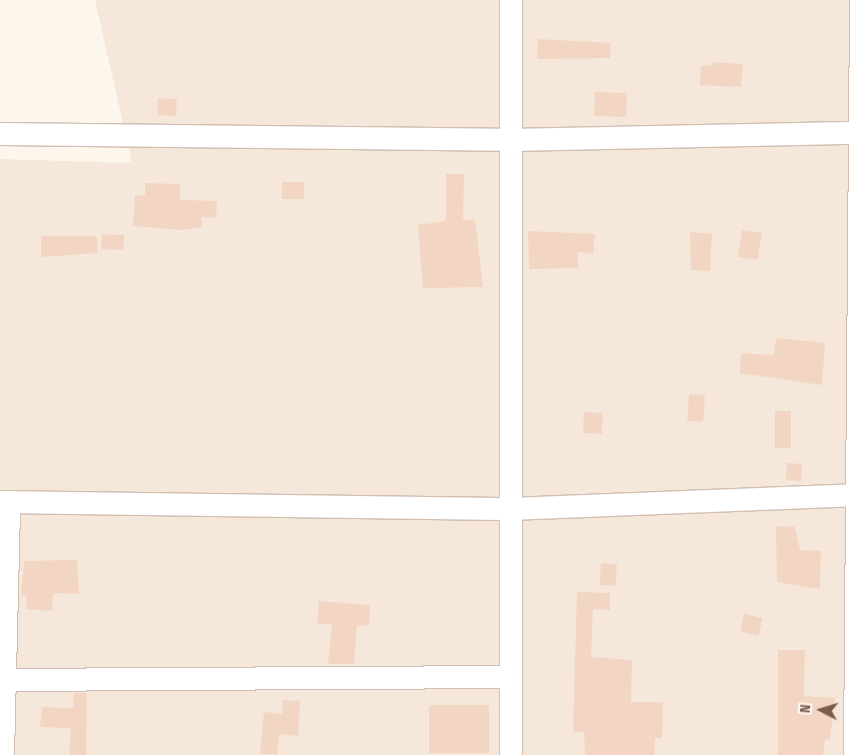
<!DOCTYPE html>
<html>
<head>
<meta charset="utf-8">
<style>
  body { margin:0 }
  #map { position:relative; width:866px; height:755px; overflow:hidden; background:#fdf6ec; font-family:"Fira Sans Condensed",sans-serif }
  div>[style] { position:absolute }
  .residential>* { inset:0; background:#f5e8da }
  .building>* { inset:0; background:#f3d5c3; transform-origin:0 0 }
  .roads { filter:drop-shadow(1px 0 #d1beb0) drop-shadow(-1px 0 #d1beb0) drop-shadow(0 1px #d1beb0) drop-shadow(0 -1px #d1beb0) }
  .street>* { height:22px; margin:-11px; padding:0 11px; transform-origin:11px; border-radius:11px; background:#fff }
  span { translate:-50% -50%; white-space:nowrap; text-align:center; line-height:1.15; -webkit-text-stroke:4px #fffaf3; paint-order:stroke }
  .north { position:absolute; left:796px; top:685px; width:50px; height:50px; -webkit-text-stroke:4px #fffaf3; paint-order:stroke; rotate:275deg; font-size:14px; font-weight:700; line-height:20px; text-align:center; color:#7a5c4d }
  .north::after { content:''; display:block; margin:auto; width:18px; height:22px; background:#7a5c4d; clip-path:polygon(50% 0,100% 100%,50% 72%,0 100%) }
</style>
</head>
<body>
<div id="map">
  <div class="residential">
    <i style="clip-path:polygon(95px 0,865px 0,866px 755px,0 755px,0 159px,132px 163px)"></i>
  </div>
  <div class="building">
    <i style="clip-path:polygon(538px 39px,611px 43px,610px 58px,537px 59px)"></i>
    <i style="clip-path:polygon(711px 62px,743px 64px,741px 87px,700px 85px,701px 66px,711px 66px)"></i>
    <i style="left:595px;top:92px;width:32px;height:24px;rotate:2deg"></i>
    <i style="left:158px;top:98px;width:19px;height:17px;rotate:3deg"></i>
    <i style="clip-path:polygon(446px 174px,464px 174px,463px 220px,475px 219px,483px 287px,423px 288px,418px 225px,446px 221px)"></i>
    <i style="left:282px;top:182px;width:22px;height:17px"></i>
    <i style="clip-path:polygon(145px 183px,180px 184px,180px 200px,217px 201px,216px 218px,202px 217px,202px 227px,181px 230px,133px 226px,135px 195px,145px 196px)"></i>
    <i style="left:742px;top:230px;width:20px;height:27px;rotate:9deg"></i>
    <i style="clip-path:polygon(528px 231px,595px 234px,593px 254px,578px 252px,578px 268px,529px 269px)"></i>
    <i style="clip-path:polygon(690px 232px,712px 234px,710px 271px,691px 270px)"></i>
    <i style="left:102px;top:234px;width:22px;height:15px;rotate:3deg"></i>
    <i style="clip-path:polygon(41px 236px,97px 236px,97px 253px,41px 257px)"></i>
    <i style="clip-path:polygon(776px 338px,825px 343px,822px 385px,740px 373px,741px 353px,774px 355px)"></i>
    <i style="left:689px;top:394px;width:16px;height:27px;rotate:4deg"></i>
    <i style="left:775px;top:411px;width:16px;height:37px"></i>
    <i style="left:584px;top:412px;width:19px;height:21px;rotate:3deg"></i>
    <i style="left:787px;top:463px;width:15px;height:17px;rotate:4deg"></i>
    <i style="clip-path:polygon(776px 526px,795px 527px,800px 550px,821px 551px,820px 589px,777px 582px)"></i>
    <i style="clip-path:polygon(77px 560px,79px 594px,53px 593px,52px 611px,26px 609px,27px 596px,21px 595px,24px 561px)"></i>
    <i style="left:601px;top:563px;width:16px;height:22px;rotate:4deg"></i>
    <i style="clip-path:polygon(577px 592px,610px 593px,610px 610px,593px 609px,591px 657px,632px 660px,631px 702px,663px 702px,662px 738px,655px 738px,654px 755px,585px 755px,584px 732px,573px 731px)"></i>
    <i style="clip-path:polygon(319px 601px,370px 605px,369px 626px,357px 625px,354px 664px,328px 664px,332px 625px,317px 623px)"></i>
    <i style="left:744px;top:614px;width:19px;height:18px;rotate:12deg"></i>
    <i style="clip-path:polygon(778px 650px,805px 650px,804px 696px,835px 698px,830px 740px,825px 739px,823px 755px,778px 755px)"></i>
    <i style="clip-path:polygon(74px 693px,87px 693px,86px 755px,69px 755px,71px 728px,40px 727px,42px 707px,73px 708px)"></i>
    <i style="clip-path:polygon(283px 700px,300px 701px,298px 736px,279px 734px,277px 755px,260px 754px,264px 712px,282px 714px)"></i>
    <i style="left:429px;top:705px;width:60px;height:48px"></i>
  </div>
  <div class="roads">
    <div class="street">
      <i style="left:0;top:134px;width:511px;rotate:0.67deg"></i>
      <i style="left:511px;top:140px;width:347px;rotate:-1.2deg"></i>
      <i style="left:0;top:502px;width:510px;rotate:0.79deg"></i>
      <i style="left:510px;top:509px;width:356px;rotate:-2.3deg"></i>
      <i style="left:3px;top:680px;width:508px;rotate:-0.34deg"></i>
      <i style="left:3px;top:755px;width:253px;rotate:-88.6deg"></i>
      <i style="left:511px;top:755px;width:755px;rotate:-90deg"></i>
      <i style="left:855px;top:755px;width:755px;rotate:-89.54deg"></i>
    </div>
  </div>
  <div class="north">N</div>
</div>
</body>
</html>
